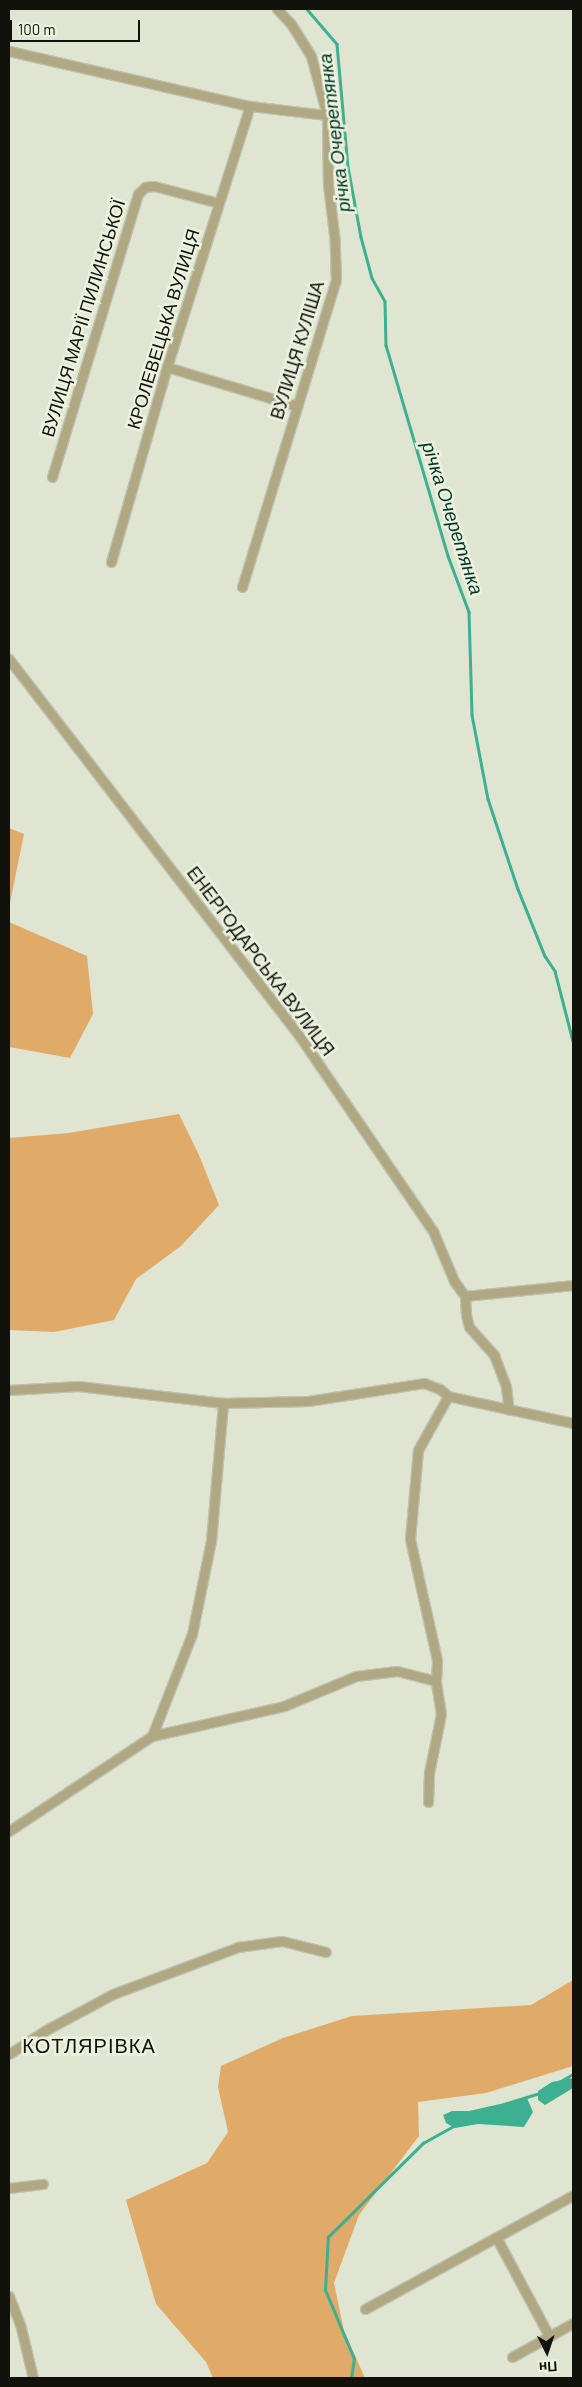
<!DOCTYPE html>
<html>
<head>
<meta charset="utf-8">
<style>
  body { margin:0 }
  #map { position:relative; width:582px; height:2387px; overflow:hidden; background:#dfe5d1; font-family:Barlow,sans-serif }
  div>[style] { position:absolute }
  .green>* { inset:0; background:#e0ab68 }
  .water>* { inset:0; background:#3db091 }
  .stream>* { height:2.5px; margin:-1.25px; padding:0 1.25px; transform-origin:1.25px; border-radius:1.25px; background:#3db091 }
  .roads { filter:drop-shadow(1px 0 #bec3b1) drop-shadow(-1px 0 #bec3b1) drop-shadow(0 1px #bec3b1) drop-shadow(0 -1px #bec3b1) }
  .minor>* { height:9px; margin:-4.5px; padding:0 4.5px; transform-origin:4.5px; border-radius:4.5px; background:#b0a783 }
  span { translate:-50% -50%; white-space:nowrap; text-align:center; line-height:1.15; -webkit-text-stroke:5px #ecf2de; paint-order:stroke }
  .street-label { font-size:18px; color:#10120b }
  .water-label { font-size:19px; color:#003529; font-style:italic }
  .quarter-label { font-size:20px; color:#10120b; letter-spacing:1px }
  .frame { position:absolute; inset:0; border:10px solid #10120b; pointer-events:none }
  .north { position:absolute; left:522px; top:2327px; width:50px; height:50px; -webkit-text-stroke:4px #ecf2de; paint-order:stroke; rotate:176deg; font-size:14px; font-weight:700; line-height:20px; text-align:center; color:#10120b }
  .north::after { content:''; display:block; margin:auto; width:18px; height:22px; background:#10120b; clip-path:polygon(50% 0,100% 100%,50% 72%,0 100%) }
  .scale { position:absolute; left:10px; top:20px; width:130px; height:22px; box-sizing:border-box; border:2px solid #10120b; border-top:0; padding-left:6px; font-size:15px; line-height:18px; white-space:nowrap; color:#10120b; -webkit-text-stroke:4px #ecf2de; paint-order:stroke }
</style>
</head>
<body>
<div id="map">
  <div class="green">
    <i style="clip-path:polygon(9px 828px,24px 834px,9px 908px)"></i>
    <i style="clip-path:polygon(9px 922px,87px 956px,93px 1014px,70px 1058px,9px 1047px)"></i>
    <i style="clip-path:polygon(179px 1114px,199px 1155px,219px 1205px,181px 1246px,136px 1279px,114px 1320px,54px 1332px,9px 1330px,9px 1138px,69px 1133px)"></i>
    <i style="clip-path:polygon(573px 1980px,573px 2066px,486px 2093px,418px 2102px,419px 2136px,359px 2215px,334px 2283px,344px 2331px,365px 2378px,213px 2378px,206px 2362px,156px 2304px,126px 2200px,207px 2163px,228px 2132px,218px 2087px,221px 2066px,283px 2038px,352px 2016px,531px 2005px)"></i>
  </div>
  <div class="water">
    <i style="clip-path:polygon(573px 2078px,573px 2088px,545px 2105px,538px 2100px,538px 2091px,552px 2082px)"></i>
    <i style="clip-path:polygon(527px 2098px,533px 2112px,524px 2127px,478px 2124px,455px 2128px,446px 2123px,443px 2115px,452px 2111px,469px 2111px)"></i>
  </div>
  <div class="stream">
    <i style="left:307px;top:9px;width:46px;rotate:49.4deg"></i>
    <i style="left:337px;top:44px;width:123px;rotate:84.9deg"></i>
    <i style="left:348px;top:167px;width:71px;rotate:79.5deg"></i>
    <i style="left:361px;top:237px;width:42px;rotate:75deg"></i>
    <i style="left:372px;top:278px;width:26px;rotate:61deg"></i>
    <i style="left:385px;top:301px;width:44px;rotate:88.7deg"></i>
    <i style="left:386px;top:345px;width:220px;rotate:73.6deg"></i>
    <i style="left:448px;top:556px;width:60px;rotate:69.4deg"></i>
    <i style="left:469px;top:612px;width:103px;rotate:88.3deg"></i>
    <i style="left:472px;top:715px;width:86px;rotate:79.2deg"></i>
    <i style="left:488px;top:799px;width:95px;rotate:71.6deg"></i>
    <i style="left:518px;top:889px;width:72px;rotate:68.1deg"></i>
    <i style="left:545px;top:956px;width:18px;rotate:56deg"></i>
    <i style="left:555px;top:971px;width:72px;rotate:75.6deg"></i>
    <i style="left:559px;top:2082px;width:16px;rotate:-30deg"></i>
    <i style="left:504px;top:2104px;width:37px;rotate:-17deg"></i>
    <i style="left:351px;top:2378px;width:19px;rotate:-81deg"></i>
    <i style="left:354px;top:2359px;width:75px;rotate:-112.8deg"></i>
    <i style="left:325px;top:2290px;width:53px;rotate:-86.8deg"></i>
    <i style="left:328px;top:2237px;width:134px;rotate:-44.7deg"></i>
    <i style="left:423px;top:2143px;width:38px;rotate:-29deg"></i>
  </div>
  <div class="roads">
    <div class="minor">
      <i style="left:9px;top:51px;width:247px;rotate:12.9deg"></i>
      <i style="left:250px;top:106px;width:78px;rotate:6.7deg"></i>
      <i style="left:167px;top:367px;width:136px;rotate:16.7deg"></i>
      <i style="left:52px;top:477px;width:296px;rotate:-73.1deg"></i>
      <i style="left:138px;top:194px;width:10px;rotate:-45deg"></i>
      <i style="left:145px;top:187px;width:9px;rotate:-6deg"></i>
      <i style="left:154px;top:186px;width:67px;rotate:14.7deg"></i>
      <i style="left:111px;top:562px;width:203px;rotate:-74deg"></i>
      <i style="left:167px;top:367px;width:274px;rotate:-72.4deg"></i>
      <i style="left:242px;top:587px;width:321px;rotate:-73deg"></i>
      <i style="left:336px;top:280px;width:38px;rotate:-92deg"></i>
      <i style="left:335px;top:242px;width:57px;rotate:-97deg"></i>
      <i style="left:328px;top:185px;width:70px;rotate:-90.8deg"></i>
      <i style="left:327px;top:115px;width:61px;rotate:-105.2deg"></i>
      <i style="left:311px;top:56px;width:36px;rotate:-122deg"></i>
      <i style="left:292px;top:25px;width:22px;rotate:-133deg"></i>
      <i style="left:9px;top:659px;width:473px;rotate:52.4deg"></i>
      <i style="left:298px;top:1034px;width:239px;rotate:55.6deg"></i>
      <i style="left:433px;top:1231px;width:54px;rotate:67.2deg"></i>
      <i style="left:454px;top:1281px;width:19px;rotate:54deg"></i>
      <i style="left:465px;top:1296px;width:19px;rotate:87deg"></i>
      <i style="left:466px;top:1315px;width:12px;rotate:76deg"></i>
      <i style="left:469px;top:1327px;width:38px;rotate:48deg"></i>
      <i style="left:494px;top:1355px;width:34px;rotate:69deg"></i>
      <i style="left:506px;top:1387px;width:23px;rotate:83deg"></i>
      <i style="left:465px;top:1296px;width:109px;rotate:-5.8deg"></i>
      <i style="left:9px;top:1390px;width:69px;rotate:-3.3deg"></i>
      <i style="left:78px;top:1386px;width:146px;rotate:6.7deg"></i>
      <i style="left:223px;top:1403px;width:85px;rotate:-1.3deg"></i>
      <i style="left:308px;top:1401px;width:117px;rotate:-8.8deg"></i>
      <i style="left:424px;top:1383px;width:17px;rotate:21deg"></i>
      <i style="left:440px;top:1389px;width:11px;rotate:41deg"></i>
      <i style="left:448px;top:1396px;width:128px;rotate:12.2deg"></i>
      <i style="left:152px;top:1736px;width:110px;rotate:-68.6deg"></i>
      <i style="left:192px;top:1634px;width:95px;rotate:-78.5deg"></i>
      <i style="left:211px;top:1541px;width:139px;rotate:-85deg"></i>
      <i style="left:428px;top:1802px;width:29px;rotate:-88deg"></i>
      <i style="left:429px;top:1773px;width:60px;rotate:-78.5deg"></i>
      <i style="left:441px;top:1714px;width:33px;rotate:-99deg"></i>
      <i style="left:436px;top:1681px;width:21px;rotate:-87deg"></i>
      <i style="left:437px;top:1660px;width:124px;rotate:-102.6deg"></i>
      <i style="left:410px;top:1539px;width:89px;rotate:-84.9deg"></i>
      <i style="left:418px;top:1450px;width:62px;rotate:-60.9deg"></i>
      <i style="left:9px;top:1831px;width:172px;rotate:-33.6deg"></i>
      <i style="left:152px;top:1736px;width:135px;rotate:-12.8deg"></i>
      <i style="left:284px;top:1706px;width:78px;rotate:-22.6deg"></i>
      <i style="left:356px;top:1676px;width:41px;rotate:-7deg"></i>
      <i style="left:397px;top:1671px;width:40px;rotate:14.4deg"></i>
      <i style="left:9px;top:2054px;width:44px;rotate:-33deg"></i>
      <i style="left:46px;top:2030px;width:76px;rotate:-28.2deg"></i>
      <i style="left:113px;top:1994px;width:134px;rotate:-20.6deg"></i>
      <i style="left:238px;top:1947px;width:44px;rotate:-7.8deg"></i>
      <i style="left:282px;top:1941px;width:45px;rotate:14deg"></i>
      <i style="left:9px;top:2188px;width:34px;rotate:-7deg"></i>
      <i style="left:496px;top:2237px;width:112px;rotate:61.8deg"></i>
      <i style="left:9px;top:2296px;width:34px;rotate:69deg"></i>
      <i style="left:21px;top:2328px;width:51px;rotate:76.5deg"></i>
      <i style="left:365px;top:2309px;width:237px;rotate:-28.7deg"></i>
      <i style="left:512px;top:2357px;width:70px;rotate:-29.1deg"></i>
    </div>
  </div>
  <div class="street-label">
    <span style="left:83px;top:318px;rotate:-73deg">ВУЛИЦЯ МАРІЇ ПИЛИНСЬКОЇ</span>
    <span style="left:163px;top:329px;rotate:-73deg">КРОЛЕВЕЦЬКА ВУЛИЦЯ</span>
    <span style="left:297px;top:350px;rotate:-73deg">ВУЛИЦЯ КУЛІША</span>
    <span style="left:261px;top:961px;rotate:53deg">ЕНЕРГОДАРСЬКА ВУЛИЦЯ</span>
  </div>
  <div class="water-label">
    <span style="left:334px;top:133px;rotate:-97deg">річка Очеретянка</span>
    <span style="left:453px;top:518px;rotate:72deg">річка Очеретянка</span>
  </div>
  <div class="quarter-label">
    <span style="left:89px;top:2045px">КОТЛЯРІВКА</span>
  </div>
  <div class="frame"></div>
  <div class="north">Пн</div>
  <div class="scale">100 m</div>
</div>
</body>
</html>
